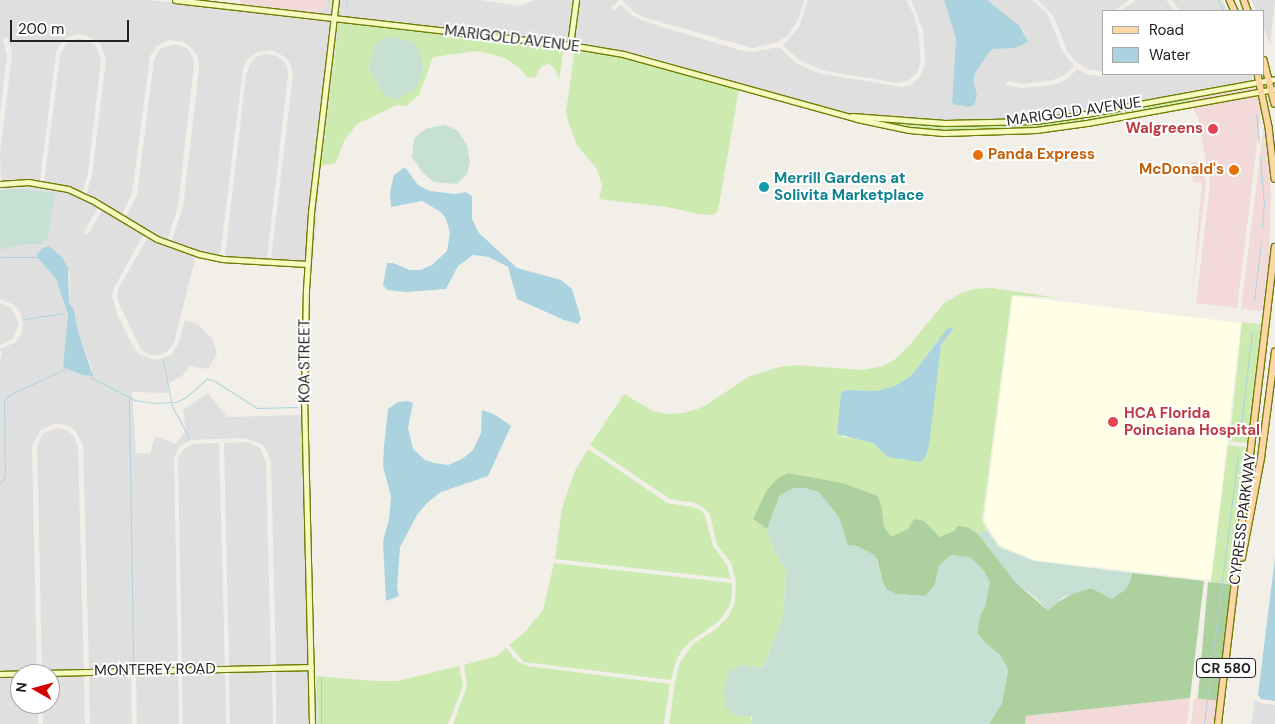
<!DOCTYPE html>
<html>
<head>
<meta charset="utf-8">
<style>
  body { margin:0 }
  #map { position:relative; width:1275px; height:724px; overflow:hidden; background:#f2efe9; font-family:"DM Sans",sans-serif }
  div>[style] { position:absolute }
  .residential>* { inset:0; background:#e0dfdf; transform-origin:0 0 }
  .commercial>* { inset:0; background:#f2dad9 }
  .education>* { inset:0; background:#ffffe5 }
  .grass>* { inset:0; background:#cdebb0; transform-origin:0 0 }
  .forest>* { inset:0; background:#add19e; transform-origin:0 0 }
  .wetland>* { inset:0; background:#c6e0d4 }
  .water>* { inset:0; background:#aad3df }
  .stream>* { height:1px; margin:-0.5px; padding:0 0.5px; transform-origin:0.5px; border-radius:0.5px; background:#aad3df }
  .roads { filter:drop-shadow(1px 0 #707d05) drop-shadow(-1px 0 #707d05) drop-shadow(0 1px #707d05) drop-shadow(0 -1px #707d05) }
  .secondary>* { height:5px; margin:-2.5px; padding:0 2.5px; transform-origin:2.5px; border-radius:2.5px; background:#f7fabf }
  .primary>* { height:5.5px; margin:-2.75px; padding:0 2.75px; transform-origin:2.75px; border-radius:2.75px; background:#fcd6a4 }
  .dots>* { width:14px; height:14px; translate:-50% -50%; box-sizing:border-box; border:2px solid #fff; border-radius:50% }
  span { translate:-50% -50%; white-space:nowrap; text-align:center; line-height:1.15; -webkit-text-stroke:4px #fff; paint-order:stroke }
  .shield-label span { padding:1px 4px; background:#fff; border:1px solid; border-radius:4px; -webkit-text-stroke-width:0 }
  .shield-label { font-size:14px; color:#222; font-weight:700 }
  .street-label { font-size:15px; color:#222 }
  .health-label { font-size:15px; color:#be3a42; font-weight:700 }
  .right { translate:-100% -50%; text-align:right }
  .left { translate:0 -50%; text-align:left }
  .food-label { font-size:15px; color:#c56008; font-weight:700 }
  .culture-label { font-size:15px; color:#0d838f; font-weight:700 }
  .legend { position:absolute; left:1102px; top:10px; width:162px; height:65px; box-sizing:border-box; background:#fff; border:1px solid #a7a7a7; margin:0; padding:6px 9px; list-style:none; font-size:15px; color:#222 }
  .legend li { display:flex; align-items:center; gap:10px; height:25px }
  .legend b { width:25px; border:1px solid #a7a7a7 }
  .north { position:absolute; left:10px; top:664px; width:50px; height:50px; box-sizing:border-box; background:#fff; border:1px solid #a7a7a7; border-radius:50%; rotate:277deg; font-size:14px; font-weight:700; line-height:20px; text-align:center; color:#222 }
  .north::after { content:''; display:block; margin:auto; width:18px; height:22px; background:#d40000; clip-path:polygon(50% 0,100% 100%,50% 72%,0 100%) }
  .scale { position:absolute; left:10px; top:20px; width:119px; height:22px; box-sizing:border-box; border:2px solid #222; border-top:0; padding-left:6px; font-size:15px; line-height:18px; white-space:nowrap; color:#222; -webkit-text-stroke:4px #fff; paint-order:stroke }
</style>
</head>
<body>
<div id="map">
  <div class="residential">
    <i style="clip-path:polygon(0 0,147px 0,331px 19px,305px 261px,271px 259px,293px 75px,291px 65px,285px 57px,272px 50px,257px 52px,247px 60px,243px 69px,220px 256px,212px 255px,171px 243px,183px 207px,199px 69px,198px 57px,192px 48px,184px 42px,168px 40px,157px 46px,150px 56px,132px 194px,121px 216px,86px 195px,92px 175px,106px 59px,100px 43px,87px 36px,79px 34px,69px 37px,61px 43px,56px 53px,40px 181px,1px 181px,0 154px,12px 53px,7px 37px,3px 39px,7px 56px,0 115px)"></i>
    <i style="clip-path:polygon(329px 0,333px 0,331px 15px,300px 11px,319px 13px,326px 7px)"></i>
    <i style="clip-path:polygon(338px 0,480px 0,520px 6px,535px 0,574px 0,568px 43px,336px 15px)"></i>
    <i style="clip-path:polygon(578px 0,617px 0,618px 2px,611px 7px,614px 10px,621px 5px,631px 15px,646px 22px,739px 50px,752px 52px,779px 47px,796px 63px,817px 73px,902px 87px,911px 85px,919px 78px,925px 65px,923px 30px,911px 0,944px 0,956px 39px,952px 102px,955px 105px,963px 107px,968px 107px,975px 85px,975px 73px,983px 60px,993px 49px,1015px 48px,1025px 33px,1020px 26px,987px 0,1032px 0,1047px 13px,1063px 52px,1074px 66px,1063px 76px,1050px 81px,1022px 84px,1007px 81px,1006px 85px,1022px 88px,1052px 85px,1066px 80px,1077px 69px,1090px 75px,1102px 76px,1119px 74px,1251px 74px,1253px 81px,1087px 112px,1034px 119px,945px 121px,852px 114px,779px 97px,651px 57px,573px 42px)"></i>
    <i style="clip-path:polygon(622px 0,804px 0,798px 20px,788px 35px,778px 42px,752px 48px,643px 17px,634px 12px)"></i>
    <i style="clip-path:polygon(808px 0,906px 0,914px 15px,918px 31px,921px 61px,917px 73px,908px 81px,897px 83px,825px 71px,799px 60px,783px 45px,799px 27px)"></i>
    <i style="clip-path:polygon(1038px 0,1129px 0,1114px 11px,1104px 11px,1104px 72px,1087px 69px,1075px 61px,1067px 51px,1054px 17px)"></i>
    <i style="clip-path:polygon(1136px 0,1166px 0,1175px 11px,1121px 11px)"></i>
    <i style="clip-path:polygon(1172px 0,1222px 0,1228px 11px,1180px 11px)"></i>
    <i style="clip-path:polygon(1251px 0,1275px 0,1270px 44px,1264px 29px,1264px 11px,1257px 11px)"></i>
    <i style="clip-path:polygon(336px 19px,339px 20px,320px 175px,313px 262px,310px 261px)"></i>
    <i style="clip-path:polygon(79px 38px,91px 42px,96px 46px,101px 59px,88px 174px,82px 193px,44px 182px,60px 55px,67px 43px)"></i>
    <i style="clip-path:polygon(174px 44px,187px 48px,193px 58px,194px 65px,178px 206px,167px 241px,125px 218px,137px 195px,154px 60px,160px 49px)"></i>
    <i style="clip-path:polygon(265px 54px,277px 56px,282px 60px,287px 66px,288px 75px,267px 259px,225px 256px,246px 75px,251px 62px,256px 57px)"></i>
    <i style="clip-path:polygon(evenodd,28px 184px,67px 191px,99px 206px,84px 232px,88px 234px,103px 209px,144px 234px,114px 288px,112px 296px,117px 314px,134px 348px,140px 355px,157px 360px,171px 355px,178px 344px,185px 320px,198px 324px,213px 340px,217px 354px,208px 369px,190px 366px,182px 376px,169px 383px,168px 393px,132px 392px,136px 453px,150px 454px,155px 436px,175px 444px,186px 431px,183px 410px,208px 393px,227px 417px,302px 415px,308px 665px,276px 665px,271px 462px,267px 451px,262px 444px,244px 438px,191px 440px,179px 447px,174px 458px,178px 668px,89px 670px,83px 446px,75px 430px,66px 425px,55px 423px,40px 431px,32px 446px,37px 671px,0 672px,0 363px,2px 353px,0 349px,16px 342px,21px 335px,23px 323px,20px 312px,14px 305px,0 299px,0 250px,21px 245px,42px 244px,48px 238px,55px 193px,23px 189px,0 190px,0 186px,28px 184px,45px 246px,56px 252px,70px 273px,69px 303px,74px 310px,78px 331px,92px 369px,92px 376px,63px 367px,68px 317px,56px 279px,36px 256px,45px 246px)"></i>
    <i style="clip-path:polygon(148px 237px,196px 256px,174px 342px,168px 351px,160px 355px,150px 355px,141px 350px,117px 299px,118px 289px)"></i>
    <i style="clip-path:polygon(0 303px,11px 308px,19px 323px,13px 339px,0 345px)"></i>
    <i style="left:307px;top:415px;width:2px;height:249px"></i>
    <i style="clip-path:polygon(58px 428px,66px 430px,74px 436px,78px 446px,84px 670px,42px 671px,37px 446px,43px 433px)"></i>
    <i style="clip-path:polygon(247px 442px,260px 448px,266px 462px,271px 665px,229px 666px,224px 443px)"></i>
    <i style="clip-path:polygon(219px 443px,225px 666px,182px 667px,178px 459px,183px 450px,193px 444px)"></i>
    <i style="left:272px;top:669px;width:55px;height:43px;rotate:89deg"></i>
    <i style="left:276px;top:669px;width:32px;height:55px"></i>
    <i style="left:225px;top:670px;width:54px;height:43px;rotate:89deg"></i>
    <i style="clip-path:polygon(313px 670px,315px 671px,318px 724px,314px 724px)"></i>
    <i style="left:178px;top:672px;width:52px;height:42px;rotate:89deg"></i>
    <i style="left:131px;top:673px;width:51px;height:42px;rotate:89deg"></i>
    <i style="clip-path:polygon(84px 674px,85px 724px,43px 724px,43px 704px,50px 704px,50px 675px)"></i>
    <i style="clip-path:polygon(20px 675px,20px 704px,38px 704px,38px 724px,0 724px,0 676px)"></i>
    <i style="clip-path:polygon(1255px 700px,1260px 703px,1275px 705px,1275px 724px,1251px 724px)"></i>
  </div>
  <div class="commercial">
    <i style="clip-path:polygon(241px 0,329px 0,326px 7px,319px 13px,240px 4px)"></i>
    <i style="clip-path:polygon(1254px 85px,1256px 91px,1191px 102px,1190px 97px)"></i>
    <i style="clip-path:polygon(1257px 95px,1261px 112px,1237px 308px,1196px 303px,1210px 185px,1198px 117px,1192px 106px)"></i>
    <i style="clip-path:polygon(1264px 124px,1271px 191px,1269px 261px,1263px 311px,1241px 309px)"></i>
    <i style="clip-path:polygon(1202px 161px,1206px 185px,1191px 303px,1202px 183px,1193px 182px,1191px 163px)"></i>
    <i style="clip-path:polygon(1220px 695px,1216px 724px,1191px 724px,1194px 698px)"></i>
    <i style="clip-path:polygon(1190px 698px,1187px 724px,1025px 724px,1026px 716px)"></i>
  </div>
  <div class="education">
    <i style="clip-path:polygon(1013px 296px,1241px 323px,1211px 580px,1034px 560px,1000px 545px,984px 521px)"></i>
  </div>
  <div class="grass">
    <i style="clip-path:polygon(339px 20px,566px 47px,563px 54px,559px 80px,555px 69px,548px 63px,540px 68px,535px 78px,527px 77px,519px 68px,503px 57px,476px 51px,433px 57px,419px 95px,406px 106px,397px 105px,357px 124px,344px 141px,336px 163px,321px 166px)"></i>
    <i style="clip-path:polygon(572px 48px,636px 59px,739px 89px,718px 211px,713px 215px,698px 214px,667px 207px,599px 199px,602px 186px,597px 169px,577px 145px,568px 122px,566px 112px,574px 55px)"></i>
    <i style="left:1190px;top:97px;width:5px;height:104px;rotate:79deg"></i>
    <i style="clip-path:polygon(1083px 116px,1084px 121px,1035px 128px,945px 131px,909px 128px,875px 120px,980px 126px,1035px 123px)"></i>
    <i style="clip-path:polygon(evenodd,992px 288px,1059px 298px,1012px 295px,982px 521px,987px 530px,977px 533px,967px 527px,939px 537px,908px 529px,891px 538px,884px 527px,882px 509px,878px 496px,843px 483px,788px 473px,753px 519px,767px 529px,775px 553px,787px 571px,782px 620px,763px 668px,742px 665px,752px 724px,669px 724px,675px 682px,680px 662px,694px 643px,715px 630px,729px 616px,735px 602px,736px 582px,731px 563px,717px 545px,710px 515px,705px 509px,695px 503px,670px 499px,590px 445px,624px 394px,653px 411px,669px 414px,684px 413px,703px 407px,748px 377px,779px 367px,796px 365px,861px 370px,880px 367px,894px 360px,908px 347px,944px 303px,959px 294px,973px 289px,992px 288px,954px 328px,941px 345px,939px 361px,888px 457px,873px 443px,862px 439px,842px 437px,846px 390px,875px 391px,895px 386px,911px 376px,935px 344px,954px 328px)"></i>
    <i style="left:1242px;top:322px;width:19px;height:120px;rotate:6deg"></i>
    <i style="clip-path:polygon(1228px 445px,1245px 447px,1230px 572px,1233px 584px,1211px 582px)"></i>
    <i style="clip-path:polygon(588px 449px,667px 503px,693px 507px,702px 511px,705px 516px,713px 546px,727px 565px,731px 579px,555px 559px,562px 508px,575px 471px)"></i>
    <i style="clip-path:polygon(554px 563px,732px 583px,732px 594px,729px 607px,719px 621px,691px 641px,682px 650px,676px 661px,671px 680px,524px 662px,509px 645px,524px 633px,543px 610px)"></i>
    <i style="clip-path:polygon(506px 648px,518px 662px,527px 666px,670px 684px,664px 724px,453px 724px,467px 686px,464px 665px,497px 656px)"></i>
    <i style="clip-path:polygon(459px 666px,463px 686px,448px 724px,318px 724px,316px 676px,375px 681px,398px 681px)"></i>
  </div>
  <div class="forest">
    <i style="clip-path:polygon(788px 473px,843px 483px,878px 496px,882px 509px,884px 527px,891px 537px,908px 529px,914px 519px,924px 521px,940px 537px,954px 531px,958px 526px,967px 527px,977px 533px,988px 544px,1015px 582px,1046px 609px,1077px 591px,1092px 588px,1112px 599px,1130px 582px,1132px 573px,1204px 581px,1190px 698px,1026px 716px,1025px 724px,989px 724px,1002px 703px,1008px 670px,1000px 655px,986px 644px,977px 633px,980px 616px,986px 603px,984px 571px,970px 558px,951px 555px,939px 566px,935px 585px,925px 596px,896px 594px,887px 590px,883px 583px,877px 559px,847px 545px,780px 495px,767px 529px,753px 519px,767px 490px,778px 478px)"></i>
    <i style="left:1208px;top:582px;width:25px;height:117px;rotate:5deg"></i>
  </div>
  <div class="wetland">
    <i style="clip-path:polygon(395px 37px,412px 42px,419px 50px,423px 65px,421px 78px,414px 90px,396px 100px,385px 96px,369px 69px,374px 46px,384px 38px)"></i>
    <i style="clip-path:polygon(444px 125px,457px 130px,467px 145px,470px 162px,467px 174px,457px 184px,434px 182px,423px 173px,412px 157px,414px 139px,420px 133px,428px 128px)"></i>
    <i style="clip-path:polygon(23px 189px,55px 193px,48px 238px,42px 244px,21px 245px,0 250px,0 190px)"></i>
    <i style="clip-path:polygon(793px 488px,806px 488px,819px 492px,839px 517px,848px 545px,857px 546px,875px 555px,883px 583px,887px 590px,896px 594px,925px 596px,935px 585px,939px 566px,951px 555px,970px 557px,984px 571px,990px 582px,986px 603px,980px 616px,977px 633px,986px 644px,1000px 655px,1008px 670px,1002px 703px,989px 724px,752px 724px,752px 716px,736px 716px,726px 708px,723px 690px,729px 671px,742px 665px,763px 668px,782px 620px,787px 571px,775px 553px,767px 529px,780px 495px)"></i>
    <i style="clip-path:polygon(987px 530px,999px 547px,1034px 561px,1132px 573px,1130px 582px,1125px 590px,1112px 599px,1091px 588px,1063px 597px,1048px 611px,1037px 599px,1015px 582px,977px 533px)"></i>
  </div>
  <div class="water">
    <i style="clip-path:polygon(944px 0,987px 0,1020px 26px,1028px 42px,1015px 48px,993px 49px,988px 54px,975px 73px,974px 82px,977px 96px,974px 105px,968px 107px,955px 105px,952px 102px,956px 39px)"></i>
    <i style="clip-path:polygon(405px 167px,418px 185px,430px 191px,455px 194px,466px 192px,472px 196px,472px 219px,479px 233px,517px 268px,561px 280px,572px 289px,581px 319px,578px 324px,564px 320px,517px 299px,508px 267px,489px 257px,473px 255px,458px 266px,446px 289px,406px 292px,387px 290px,383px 285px,387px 263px,393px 263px,410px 270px,420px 270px,432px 265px,447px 251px,450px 233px,446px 219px,441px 212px,422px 201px,391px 207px,390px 192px,394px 175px)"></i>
    <i style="clip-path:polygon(49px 246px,61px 256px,68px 267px,69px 303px,74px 310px,78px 331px,93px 376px,82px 375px,63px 367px,68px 315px,56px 279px,36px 256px,42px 248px)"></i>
    <i style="clip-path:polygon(954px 328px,941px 345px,929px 445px,926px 456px,921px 462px,888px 457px,873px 443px,837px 434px,841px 393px,846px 390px,875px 391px,895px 386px,911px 376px,947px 329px)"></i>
    <i style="clip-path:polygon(408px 401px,413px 403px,408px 428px,413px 449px,425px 460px,434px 463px,448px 465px,462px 459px,473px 450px,481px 433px,482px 410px,494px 414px,511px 426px,488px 476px,441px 492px,427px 503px,417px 515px,400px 547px,397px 588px,399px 596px,386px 601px,383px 541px,389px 519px,391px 497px,383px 466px,384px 447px,388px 409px,398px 402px)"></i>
    <i style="clip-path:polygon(1275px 558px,1275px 701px,1261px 699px,1258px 695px)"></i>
  </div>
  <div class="stream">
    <i style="left:1218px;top:0;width:13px;rotate:61deg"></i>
    <i style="left:328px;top:1px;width:1px;rotate:-90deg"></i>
    <i style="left:346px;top:6px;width:6px;rotate:-81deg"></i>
    <i style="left:1256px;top:114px;width:28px;rotate:84deg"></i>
    <i style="left:1260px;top:156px;width:49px;rotate:85.3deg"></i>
    <i style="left:1264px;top:205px;width:22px;rotate:95deg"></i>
    <i style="left:0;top:257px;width:36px"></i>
    <i style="left:1254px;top:301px;width:60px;rotate:-83.3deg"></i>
    <i style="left:24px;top:319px;width:41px;rotate:-8.3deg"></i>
    <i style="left:163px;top:360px;width:42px;rotate:79deg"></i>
    <i style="left:90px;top:377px;width:51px;rotate:27.1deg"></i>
    <i style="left:135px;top:400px;width:20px;rotate:9deg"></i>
    <i style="left:155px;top:403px;width:21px;rotate:-3deg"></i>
    <i style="left:176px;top:402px;width:11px;rotate:-27deg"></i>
    <i style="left:186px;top:397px;width:28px;rotate:-41deg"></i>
    <i style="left:207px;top:379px;width:6px;rotate:9deg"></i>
    <i style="left:213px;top:380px;width:52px;rotate:32.5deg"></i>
    <i style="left:257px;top:408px;width:40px;rotate:-1.4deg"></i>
    <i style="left:129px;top:398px;width:265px;rotate:89.1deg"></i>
    <i style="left:171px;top:404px;width:38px;rotate:62deg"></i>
    <i style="left:1241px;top:426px;width:96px;rotate:-83.4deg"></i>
    <i style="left:0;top:483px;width:8px;rotate:-50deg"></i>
    <i style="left:5px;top:477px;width:76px;rotate:-90.8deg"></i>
    <i style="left:4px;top:401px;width:8px;rotate:-50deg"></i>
    <i style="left:9px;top:395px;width:62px;rotate:-24.9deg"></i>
    <i style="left:321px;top:676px;width:48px;rotate:90deg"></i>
    <i style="left:1204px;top:724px;width:270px;rotate:-82.8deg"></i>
  </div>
  <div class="roads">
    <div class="secondary">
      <i style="left:175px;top:0;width:398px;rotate:6.5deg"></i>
      <i style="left:570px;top:45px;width:54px;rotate:9.6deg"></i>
      <i style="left:623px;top:54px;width:243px;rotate:15.5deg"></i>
      <i style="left:857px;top:119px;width:53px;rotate:11.9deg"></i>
      <i style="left:909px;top:130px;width:35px;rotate:5deg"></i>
      <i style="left:944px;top:133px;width:92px;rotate:-1.9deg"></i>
      <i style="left:1036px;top:130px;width:51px;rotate:-7.8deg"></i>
      <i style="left:1087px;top:123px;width:191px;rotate:-10.3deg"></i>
      <i style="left:570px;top:45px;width:45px;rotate:-82.4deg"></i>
      <i style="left:852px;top:116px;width:93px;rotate:4.3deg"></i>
      <i style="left:945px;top:123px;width:90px;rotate:-1.3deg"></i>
      <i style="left:1035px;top:121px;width:50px;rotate:-8deg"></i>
      <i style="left:1085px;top:114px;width:193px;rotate:-10.4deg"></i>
      <i style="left:0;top:184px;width:28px;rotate:-4deg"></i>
      <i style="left:28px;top:182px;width:41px;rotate:9.9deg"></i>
      <i style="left:68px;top:189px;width:26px;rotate:25deg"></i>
      <i style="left:92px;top:200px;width:76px;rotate:31deg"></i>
      <i style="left:157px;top:239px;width:45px;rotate:19.7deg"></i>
      <i style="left:199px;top:254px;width:24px;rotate:12deg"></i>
      <i style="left:222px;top:259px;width:85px;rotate:3.4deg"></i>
      <i style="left:0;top:674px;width:311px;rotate:-1.3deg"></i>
      <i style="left:312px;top:724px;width:323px;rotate:-91.4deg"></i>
      <i style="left:304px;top:401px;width:111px;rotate:-89deg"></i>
      <i style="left:306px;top:290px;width:78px;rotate:-86.3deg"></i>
      <i style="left:311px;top:212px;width:213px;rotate:-83.3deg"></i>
    </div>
    <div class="primary">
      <i style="left:1230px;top:0;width:12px;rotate:66deg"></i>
      <i style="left:1244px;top:0;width:12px;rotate:70deg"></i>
      <i style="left:1264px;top:60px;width:45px;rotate:76deg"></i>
      <i style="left:1258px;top:74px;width:54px;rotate:78.3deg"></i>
      <i style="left:1269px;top:127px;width:52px;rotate:83.4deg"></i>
      <i style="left:1242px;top:558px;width:102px;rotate:-79.2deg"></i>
      <i style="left:1261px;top:458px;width:107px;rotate:-82.5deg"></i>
      <i style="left:1218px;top:724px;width:480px;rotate:-83.2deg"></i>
    </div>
  </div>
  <div class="dots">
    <i style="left:1213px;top:129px;background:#e0444e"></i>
    <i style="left:978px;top:155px;background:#e8710a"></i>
    <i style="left:1234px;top:170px;background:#e8710a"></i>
    <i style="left:764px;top:187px;background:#0f9aa8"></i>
    <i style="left:1113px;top:422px;background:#e0444e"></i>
  </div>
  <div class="shield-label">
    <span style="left:1226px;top:668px">CR 580</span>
  </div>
  <div class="street-label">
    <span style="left:512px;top:39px;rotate:7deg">MARIGOLD AVENUE</span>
    <span style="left:1074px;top:112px;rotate:-8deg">MARIGOLD AVENUE</span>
    <span style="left:305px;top:361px;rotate:-90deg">KOA STREET</span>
    <span style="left:1243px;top:519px;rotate:-83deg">CYPRESS PARKWAY</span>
    <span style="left:155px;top:670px;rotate:-1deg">MONTEREY ROAD</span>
  </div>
  <div class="health-label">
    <span class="right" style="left:1203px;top:129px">Walgreens</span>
    <span class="left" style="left:1124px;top:422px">HCA Florida<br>Poinciana Hospital</span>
  </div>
  <div class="food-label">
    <span class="left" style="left:988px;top:155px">Panda Express</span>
    <span class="right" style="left:1224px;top:170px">McDonald's</span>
  </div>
  <div class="culture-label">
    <span class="left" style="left:774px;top:187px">Merrill Gardens at<br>Solivita Marketplace</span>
  </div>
  <ul class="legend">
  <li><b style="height:6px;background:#fcd6a4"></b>Road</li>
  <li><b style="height:14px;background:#aad3df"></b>Water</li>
  </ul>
  <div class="north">N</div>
  <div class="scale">200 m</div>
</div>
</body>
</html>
